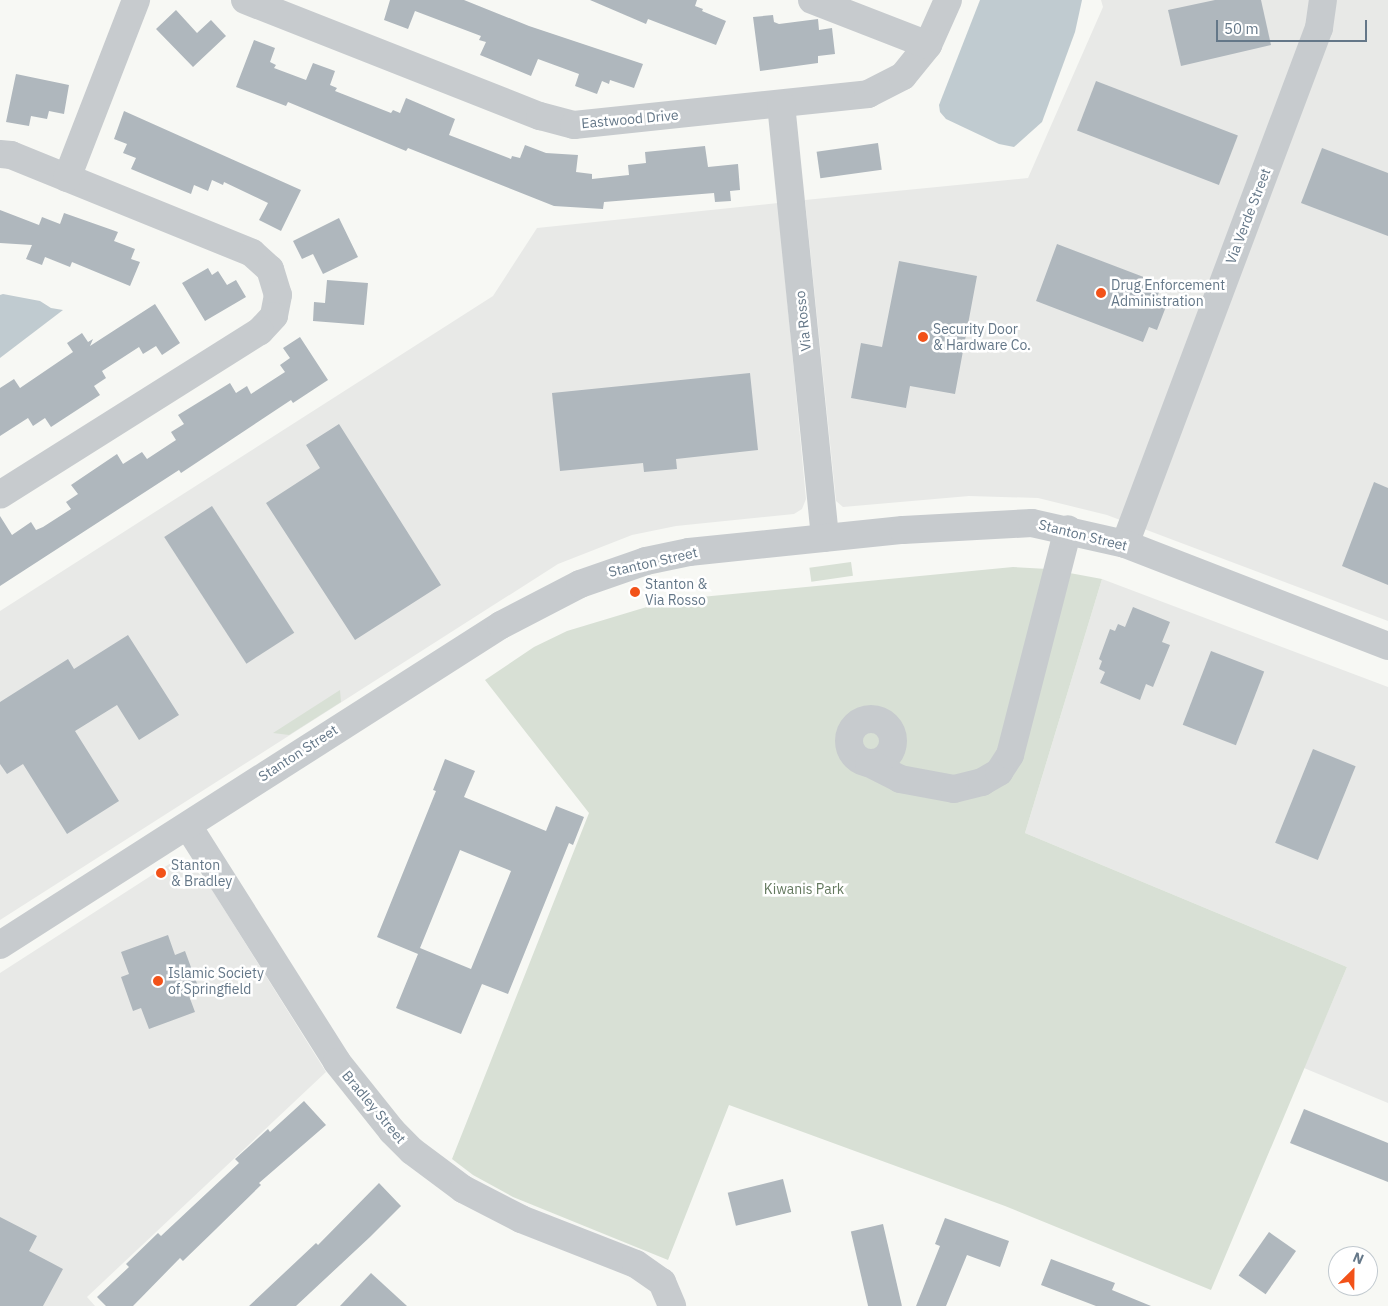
<!DOCTYPE html>
<html>
<head>
<meta charset="utf-8">
<style>
  body { margin:0 }
  #map { position:relative; width:1388px; height:1306px; overflow:hidden; background:#f7f8f4; font-family:"IBM Plex Sans",sans-serif }
  div>[style] { position:absolute }
  .built>* { inset:0; background:#e8e9e7 }
  .green>* { inset:0; background:#d8e0d5; transform-origin:0 0 }
  .water>* { inset:0; background:#c0cbd0 }
  .building>* { inset:0; background:#afb7bd; transform-origin:0 0 }
  .minor>* { height:28px; margin:-14px; padding:0 14px; transform-origin:14px; border-radius:14px; background:#c7cbce }
  .minor>.ring { margin:-14px; padding:0; box-sizing:content-box; background:none; border:28px solid #c7cbce; border-radius:50% }
  .dots>* { width:14px; height:14px; translate:-50% -50%; box-sizing:border-box; border:2px solid #fff; border-radius:50% }
  span { translate:-50% -50%; white-space:nowrap; text-align:center; line-height:1.15; -webkit-text-stroke:5px #fff; paint-order:stroke }
  .street-label { font-size:14px; color:#647788 }
  .poi-label { font-size:14px; color:#647788 }
  .left { translate:0 -50%; text-align:left }
  .park-label { font-size:14px; color:#64795f }
  .north { position:absolute; left:1328px; top:1246px; width:50px; height:50px; box-sizing:border-box; background:#fff; border:1px solid #c1c9cf; border-radius:50%; rotate:23deg; font-size:14px; font-weight:700; line-height:20px; text-align:center; color:#647788 }
  .north::after { content:''; display:block; margin:auto; width:18px; height:22px; background:#f25219; clip-path:polygon(50% 0,100% 100%,50% 72%,0 100%) }
  .scale { position:absolute; left:1216px; top:20px; width:151px; height:22px; box-sizing:border-box; border:2px solid #647788; border-top:0; padding-left:6px; font-size:15px; line-height:18px; white-space:nowrap; color:#647788; -webkit-text-stroke:4px #fff; paint-order:stroke }
</style>
</head>
<body>
<div id="map">
  <div class="built">
    <i style="clip-path:polygon(1101px 0,1388px 0,1388px 621px,1107px 515px,1038px 498px,969px 496px,843px 507px,836px 501px,805px 200px,1028px 178px,1103px 7px)"></i>
    <i style="clip-path:polygon(778px 203px,806px 499px,802px 509px,794px 514px,676px 526px,632px 535px,558px 564px,0 920px,0 611px,493px 296px,537px 228px)"></i>
    <i style="clip-path:polygon(1102px 579px,1388px 687px,1388px 1103px,1304px 1068px,1347px 967px,1025px 833px)"></i>
    <i style="clip-path:polygon(174px 861px,188px 862px,207px 882px,326px 1072px,87px 1297px,95px 1306px,0 1306px,0 973px)"></i>
  </div>
  <div class="green">
    <i style="left:851px;top:562px;width:14px;height:42px;rotate:82deg"></i>
    <i style="clip-path:polygon(1013px 567px,1048px 569px,1102px 579px,1025px 833px,1347px 967px,1211px 1290px,1005px 1206px,729px 1105px,668px 1260px,513px 1197px,473px 1175px,452px 1159px,589px 813px,485px 680px,534px 647px,567px 631px,650px 606px,701px 597px)"></i>
    <i style="clip-path:polygon(340px 690px,341px 702px,289px 735px,273px 733px)"></i>
  </div>
  <div class="water">
    <i style="clip-path:polygon(980px 0,1082px 0,1075px 32px,1042px 122px,1014px 147px,999px 144px,946px 119px,940px 112px,939px 105px)"></i>
    <i style="clip-path:polygon(3px 294px,40px 301px,51px 308px,63px 310px,0 358px,0 295px)"></i>
  </div>
  <div class="building">
    <i style="clip-path:polygon(390px 0,464px 0,529px 26px,643px 64px,634px 88px,610px 80px,609px 84px,602px 81px,597px 94px,575px 86px,579px 74px,538px 59px,531px 76px,480px 55px,486px 42px,479px 40px,481px 36px,415px 11px,408px 29px,384px 20px)"></i>
    <i style="clip-path:polygon(590px 0,697px 0,695px 6px,703px 9px,702px 11px,726px 21px,716px 45px,648px 19px,646px 24px)"></i>
    <i style="clip-path:polygon(1215px 0,1261px 0,1271px 45px,1181px 66px,1168px 10px)"></i>
    <i style="clip-path:polygon(176px 10px,197px 33px,211px 20px,226px 36px,193px 67px,156px 29px)"></i>
    <i style="clip-path:polygon(773px 15px,774px 22px,779px 24px,818px 19px,819px 30px,832px 28px,835px 54px,818px 56px,818px 63px,760px 71px,753px 17px)"></i>
    <i style="clip-path:polygon(254px 40px,275px 48px,270px 62px,276px 65px,274px 68px,306px 80px,313px 63px,335px 71px,330px 85px,337px 88px,335px 91px,391px 113px,393px 110px,400px 113px,406px 98px,455px 119px,449px 135px,511px 159px,512px 156px,520px 158px,525px 145px,546px 153px,578px 155px,576px 172px,592px 174px,592px 179px,629px 175px,628px 165px,646px 163px,645px 152px,705px 146px,708px 167px,738px 164px,740px 190px,730px 191px,731px 201px,715px 202px,714px 193px,604px 202px,603px 209px,554px 206px,408px 148px,406px 151px,288px 102px,286px 106px,236px 87px)"></i>
    <i style="clip-path:polygon(16px 74px,69px 85px,64px 114px,49px 111px,47px 119px,31px 116px,29px 126px,6px 122px)"></i>
    <i style="left:1096px;top:81px;width:152px;height:53px;rotate:21deg"></i>
    <i style="clip-path:polygon(124px 111px,301px 190px,281px 231px,259px 220px,268px 203px,224px 182px,223px 185px,212px 180px,208px 191px,194px 185px,191px 194px,131px 169px,136px 158px,123px 153px,127px 144px,114px 139px)"></i>
    <i style="left:878px;top:143px;width:27px;height:62px;rotate:82deg"></i>
    <i style="clip-path:polygon(1322px 148px,1388px 173px,1388px 236px,1301px 203px)"></i>
    <i style="clip-path:polygon(0 210px,39px 225px,42px 217px,60px 224px,64px 213px,118px 232px,114px 241px,135px 249px,131px 259px,140px 262px,130px 286px,72px 262px,70px 267px,45px 257px,42px 265px,26px 259px,32px 245px,0 243px)"></i>
    <i style="clip-path:polygon(339px 218px,358px 257px,323px 274px,313px 254px,302px 259px,293px 241px)"></i>
    <i style="clip-path:polygon(1057px 244px,1162px 284px,1156px 300px,1167px 304px,1157px 330px,1149px 327px,1143px 342px,1036px 301px)"></i>
    <i style="clip-path:polygon(899px 261px,977px 276px,955px 394px,910px 386px,906px 408px,851px 398px,861px 343px,882px 347px)"></i>
    <i style="clip-path:polygon(208px 268px,212px 275px,218px 271px,227px 285px,236px 280px,246px 297px,205px 321px,182px 283px)"></i>
    <i style="clip-path:polygon(327px 280px,368px 283px,364px 325px,313px 321px,314px 302px,325px 303px)"></i>
    <i style="clip-path:polygon(155px 304px,180px 343px,162px 355px,156px 346px,143px 354px,139px 347px,102px 371px,106px 378px,94px 386px,100px 395px,51px 427px,45px 418px,33px 426px,28px 418px,0 436px,0 388px,14px 379px,20px 388px,73px 352px,67px 343px,82px 333px,88px 342px,93px 339px,90px 346px)"></i>
    <i style="clip-path:polygon(300px 337px,328px 380px,293px 403px,291px 400px,181px 473px,179px 470px,0 586px,0 516px,12px 535px,31px 522px,36px 530px,43px 527px,71px 509px,66px 502px,78px 494px,71px 485px,117px 454px,123px 464px,142px 452px,147px 459px,176px 440px,171px 432px,184px 424px,178px 415px,230px 383px,236px 393px,247px 386px,251px 394px,285px 372px,280px 365px,290px 358px,283px 348px)"></i>
    <i style="clip-path:polygon(750px 373px,758px 450px,676px 459px,677px 469px,644px 472px,643px 463px,560px 471px,552px 393px)"></i>
    <i style="clip-path:polygon(339px 424px,441px 585px,355px 640px,266px 503px,320px 468px,306px 445px)"></i>
    <i style="clip-path:polygon(1374px 482px,1388px 488px,1388px 585px,1342px 566px)"></i>
    <i style="left:212px;top:506px;width:151px;height:57px;rotate:57deg"></i>
    <i style="clip-path:polygon(1133px 607px,1170px 622px,1162px 642px,1170px 645px,1153px 687px,1146px 684px,1140px 700px,1100px 683px,1105px 672px,1099px 669px,1102px 661px,1099px 659px,1110px 629px,1115px 631px,1118px 624px,1125px 627px)"></i>
    <i style="clip-path:polygon(128px 635px,179px 715px,139px 740px,117px 705px,75px 731px,119px 801px,67px 834px,23px 764px,7px 774px,0 764px,0 702px,68px 659px,74px 669px)"></i>
    <i style="left:1211px;top:651px;width:57px;height:79px;rotate:21deg"></i>
    <i style="left:1313px;top:749px;width:46px;height:101px;rotate:22deg"></i>
    <i style="clip-path:polygon(evenodd,445px 759px,475px 771px,464px 797px,546px 831px,556px 806px,584px 817px,573px 845px,569px 843px,508px 994px,482px 984px,461px 1034px,396px 1008px,418px 954px,377px 937px,436px 791px,433px 790px,445px 759px,460px 850px,511px 871px,471px 969px,420px 948px,460px 850px)"></i>
    <i style="clip-path:polygon(168px 935px,175px 955px,185px 951px,199px 989px,188px 993px,195px 1012px,149px 1029px,141px 1008px,133px 1011px,121px 977px,129px 974px,121px 952px)"></i>
    <i style="clip-path:polygon(304px 1101px,326px 1125px,259px 1183px,261px 1185px,216px 1229px,183px 1261px,180px 1258px,133px 1306px,106px 1306px,97px 1297px,129px 1267px,126px 1264px,158px 1233px,161px 1236px,239px 1163px,235px 1159px,268px 1129px,270px 1132px)"></i>
    <i style="clip-path:polygon(1304px 1109px,1388px 1143px,1388px 1182px,1290px 1143px)"></i>
    <i style="left:783px;top:1179px;width:34px;height:57px;rotate:76deg"></i>
    <i style="clip-path:polygon(379px 1183px,401px 1206px,370px 1237px,296px 1306px,249px 1306px,316px 1243px,318px 1245px)"></i>
    <i style="clip-path:polygon(0 1217px,37px 1236px,29px 1251px,63px 1269px,43px 1306px,0 1306px)"></i>
    <i style="clip-path:polygon(945px 1218px,1009px 1241px,1000px 1267px,967px 1255px,946px 1306px,916px 1306px,940px 1246px,935px 1244px)"></i>
    <i style="left:883px;top:1224px;width:84px;height:33px;rotate:77deg"></i>
    <i style="left:1269px;top:1232px;width:33px;height:53px;rotate:35deg"></i>
    <i style="clip-path:polygon(1051px 1259px,1115px 1283px,1112px 1290px,1151px 1306px,1096px 1306px,1041px 1285px)"></i>
    <i style="clip-path:polygon(371px 1273px,407px 1306px,340px 1306px)"></i>
  </div>
  <div class="minor">
    <i style="left:245px;top:0;width:317px;rotate:21.5deg"></i>
    <i style="left:540px;top:116px;width:35px;rotate:15deg"></i>
    <i style="left:574px;top:125px;width:296px;rotate:-6deg"></i>
    <i style="left:868px;top:94px;width:39px;rotate:-27deg"></i>
    <i style="left:903px;top:76px;width:40px;rotate:-51deg"></i>
    <i style="left:928px;top:45px;width:49px;rotate:-66deg"></i>
    <i style="left:812px;top:0;width:124px;rotate:21.2deg"></i>
    <i style="left:781px;top:104px;width:436px;rotate:84.2deg"></i>
    <i style="left:0;top:154px;width:11px;rotate:5deg"></i>
    <i style="left:11px;top:155px;width:260px;rotate:22.1deg"></i>
    <i style="left:252px;top:253px;width:24px;rotate:42deg"></i>
    <i style="left:270px;top:269px;width:27px;rotate:73deg"></i>
    <i style="left:278px;top:295px;width:21px;rotate:101deg"></i>
    <i style="left:274px;top:316px;width:21px;rotate:133deg"></i>
    <i style="left:260px;top:331px;width:307px;rotate:147.8deg"></i>
    <i style="left:67px;top:178px;width:191px;rotate:-68.8deg"></i>
    <i style="left:1125px;top:544px;width:551px;rotate:-69.4deg"></i>
    <i style="left:1319px;top:28px;width:28px;rotate:-82deg"></i>
    <i class="ring" style="left:849px;top:719px;width:16px;height:16px"></i>
    <i style="left:869px;top:763px;width:35px;rotate:27deg"></i>
    <i style="left:900px;top:779px;width:55px;rotate:10.5deg"></i>
    <i style="left:954px;top:789px;width:29px;rotate:-14deg"></i>
    <i style="left:982px;top:782px;width:20px;rotate:-30deg"></i>
    <i style="left:999px;top:772px;width:20px;rotate:-57deg"></i>
    <i style="left:1010px;top:755px;width:233px;rotate:-75.6deg"></i>
    <i style="left:188px;top:826px;width:279px;rotate:57.7deg"></i>
    <i style="left:337px;top:1062px;width:88px;rotate:51.4deg"></i>
    <i style="left:392px;top:1131px;width:28px;rotate:45deg"></i>
    <i style="left:412px;top:1151px;width:64px;rotate:36.7deg"></i>
    <i style="left:463px;top:1189px;width:65px;rotate:27.3deg"></i>
    <i style="left:521px;top:1219px;width:123px;rotate:21.4deg"></i>
    <i style="left:636px;top:1264px;width:32px;rotate:35deg"></i>
    <i style="left:662px;top:1282px;width:26px;rotate:67deg"></i>
    <i style="left:0;top:945px;width:594px;rotate:-32.57deg"></i>
    <i style="left:501px;top:625px;width:89px;rotate:-27.4deg"></i>
    <i style="left:580px;top:584px;width:70px;rotate:-19.2deg"></i>
    <i style="left:646px;top:561px;width:44px;rotate:-11.8deg"></i>
    <i style="left:689px;top:552px;width:215px;rotate:-5.9deg"></i>
    <i style="left:903px;top:530px;width:129px;rotate:-3.1deg"></i>
    <i style="left:1032px;top:523px;width:95px;rotate:12.7deg"></i>
    <i style="left:1125px;top:544px;width:282px;rotate:21.2deg"></i>
  </div>
  <div class="dots">
    <i style="left:1101px;top:293px;background:#f25219"></i>
    <i style="left:923px;top:337px;background:#f25219"></i>
    <i style="left:635px;top:592px;background:#f25219"></i>
    <i style="left:161px;top:873px;background:#f25219"></i>
    <i style="left:158px;top:981px;background:#f25219"></i>
  </div>
  <div class="street-label">
    <span style="left:630px;top:119px;rotate:-5deg">Eastwood Drive</span>
    <span style="left:1248px;top:216px;rotate:-69deg">Via Verde Street</span>
    <span style="left:803px;top:321px;rotate:-96deg">Via Rosso</span>
    <span style="left:1083px;top:535px;rotate:14deg">Stanton Street</span>
    <span style="left:653px;top:562px;rotate:-13deg">Stanton Street</span>
    <span style="left:298px;top:753px;rotate:-33deg">Stanton Street</span>
    <span style="left:374px;top:1107px;rotate:50deg">Bradley Street</span>
  </div>
  <div class="poi-label">
    <span class="left" style="left:1111px;top:293px">Drug Enforcement<br>Administration</span>
    <span class="left" style="left:933px;top:337px">Security Door<br>&amp; Hardware Co.</span>
    <span class="left" style="left:645px;top:592px">Stanton &amp;<br>Via Rosso</span>
    <span class="left" style="left:171px;top:873px">Stanton<br>&amp; Bradley</span>
    <span class="left" style="left:168px;top:981px">Islamic Society<br>of Springfield</span>
  </div>
  <div class="park-label">
    <span style="left:804px;top:889px">Kiwanis Park</span>
  </div>
  <div class="north">N</div>
  <div class="scale">50 m</div>
</div>
</body>
</html>
